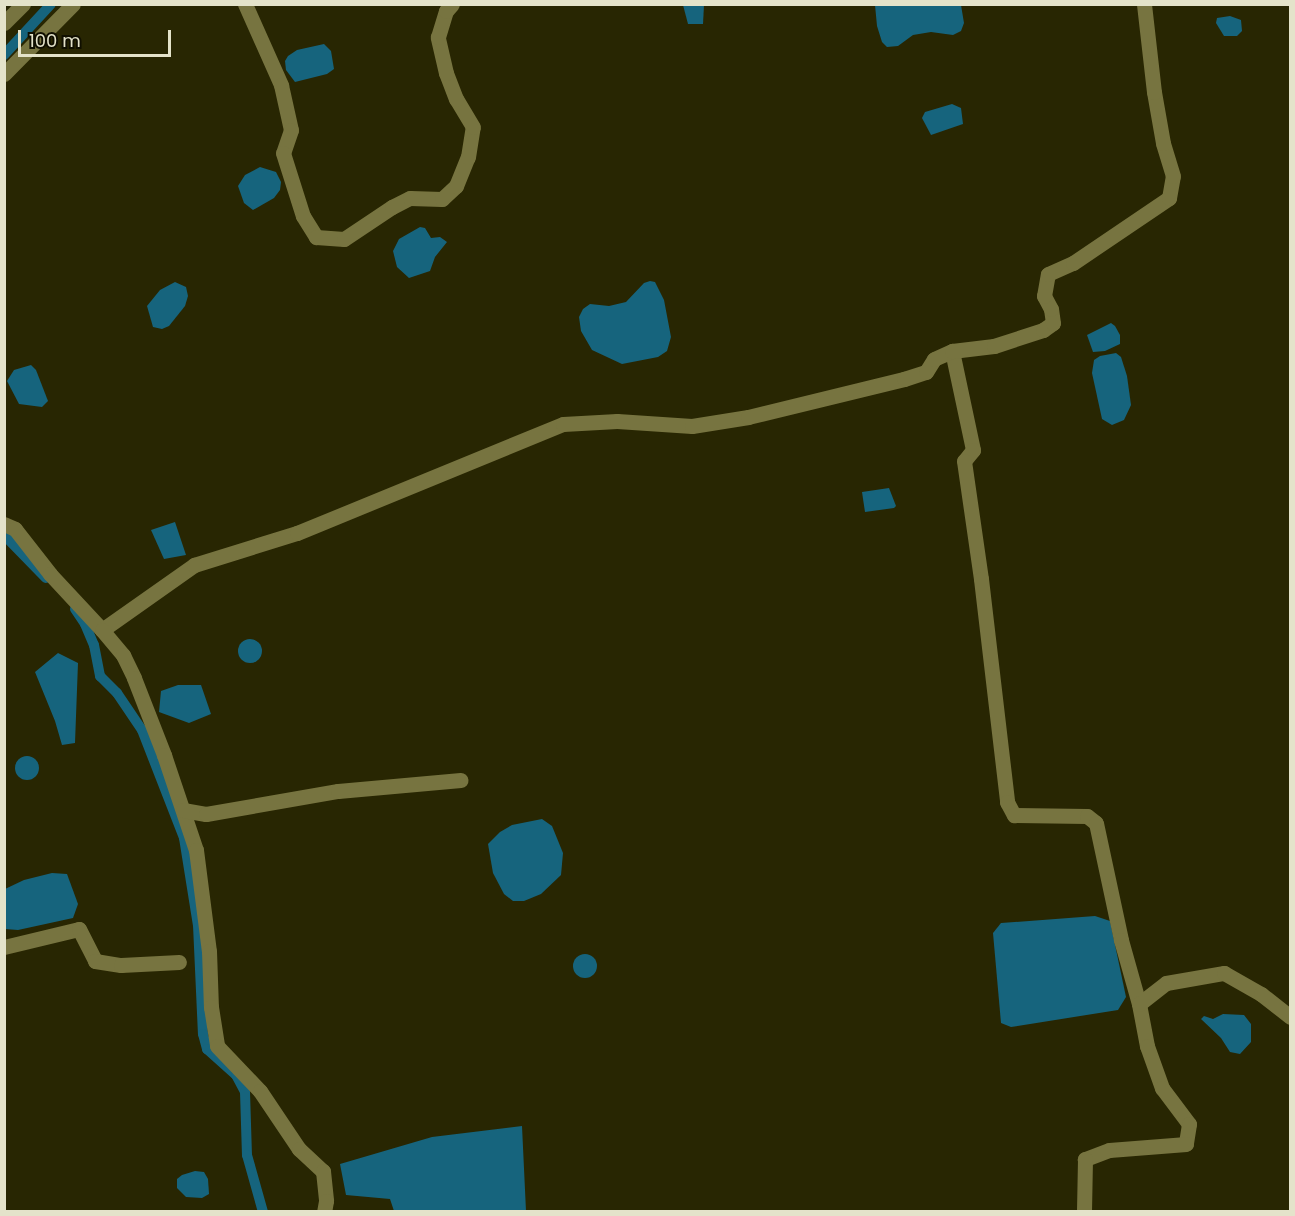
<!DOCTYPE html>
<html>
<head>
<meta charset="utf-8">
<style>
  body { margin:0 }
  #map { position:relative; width:1295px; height:1216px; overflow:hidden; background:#282602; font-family:Poppins,sans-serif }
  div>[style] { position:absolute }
  .water>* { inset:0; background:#16647d }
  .round { border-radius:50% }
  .canal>* { height:10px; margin:-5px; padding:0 5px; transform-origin:5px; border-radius:5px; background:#16647d }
  .minor>* { height:15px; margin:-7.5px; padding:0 7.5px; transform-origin:7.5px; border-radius:7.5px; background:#777440 }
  span { translate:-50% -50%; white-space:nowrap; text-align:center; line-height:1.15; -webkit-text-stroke:6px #100f00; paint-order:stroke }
  .frame { position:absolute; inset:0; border:6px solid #e4e3ca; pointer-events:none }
  .scale { position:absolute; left:18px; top:30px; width:153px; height:27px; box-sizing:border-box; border:3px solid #e4e3ca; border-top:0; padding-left:8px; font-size:18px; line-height:21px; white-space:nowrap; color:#e4e3ca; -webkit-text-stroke:4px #100f00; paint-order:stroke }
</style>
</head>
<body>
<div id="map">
  <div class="water">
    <i style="clip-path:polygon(683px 5px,704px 5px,703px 24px,688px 24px)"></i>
    <i style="clip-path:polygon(875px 5px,961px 5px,964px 23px,961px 31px,953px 35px,931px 32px,913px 35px,898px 46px,887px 47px,882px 42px,877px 26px)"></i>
    <i style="clip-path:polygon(1230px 16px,1241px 20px,1242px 31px,1237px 36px,1224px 36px,1216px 23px,1217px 18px)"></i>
    <i style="clip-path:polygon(324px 44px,331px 51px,334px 69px,327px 74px,295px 82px,286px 70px,285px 61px,288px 56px,297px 50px)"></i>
    <i style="clip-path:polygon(952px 104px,961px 108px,963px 124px,931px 135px,922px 118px,925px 112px)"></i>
    <i style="clip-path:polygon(260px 167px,276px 172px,281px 182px,280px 190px,274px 198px,253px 210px,244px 203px,238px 186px,245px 175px)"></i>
    <i style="clip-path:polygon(420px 227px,425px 228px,431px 238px,440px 237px,447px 242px,435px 257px,430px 271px,409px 278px,397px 267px,393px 251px,399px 239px)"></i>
    <i style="clip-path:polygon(650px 281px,655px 282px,664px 300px,671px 337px,667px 351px,658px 357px,622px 364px,592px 350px,581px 331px,579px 317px,583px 309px,590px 304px,609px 306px,626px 302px,644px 283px)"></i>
    <i style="clip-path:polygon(175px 282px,186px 287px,188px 296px,185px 306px,169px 326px,162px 329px,153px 327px,147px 306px,160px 290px)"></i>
    <i style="clip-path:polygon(1111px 323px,1115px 326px,1120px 335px,1120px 344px,1105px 351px,1093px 352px,1087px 335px)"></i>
    <i style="clip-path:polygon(1116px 353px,1121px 357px,1127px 376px,1131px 405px,1124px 420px,1112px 425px,1102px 419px,1092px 373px,1094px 360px,1100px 356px)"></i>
    <i style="clip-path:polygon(31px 365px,36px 370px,48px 401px,42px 407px,19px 404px,7px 381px,14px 370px)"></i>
    <i style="clip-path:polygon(889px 488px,896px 506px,894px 508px,865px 512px,862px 492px)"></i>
    <i style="clip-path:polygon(175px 522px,186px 555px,164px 559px,151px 530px)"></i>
    <i class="round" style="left:238px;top:639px;width:24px;height:24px"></i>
    <i style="clip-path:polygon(58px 653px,78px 663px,75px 743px,62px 745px,55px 721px,35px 672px)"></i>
    <i style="clip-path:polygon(178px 685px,201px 685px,211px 714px,189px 723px,159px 712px,161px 691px)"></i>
    <i class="round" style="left:15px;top:756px;width:24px;height:24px"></i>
    <i style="clip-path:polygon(542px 819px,552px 826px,563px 853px,561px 875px,541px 894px,524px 901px,513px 901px,504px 894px,493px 873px,488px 844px,500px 832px,512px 825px)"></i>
    <i style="clip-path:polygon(52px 873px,67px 874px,78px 904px,73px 918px,18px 930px,5px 929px,5px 889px,24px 880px)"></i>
    <i style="clip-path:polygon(1095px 916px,1110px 921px,1126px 997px,1118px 1010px,1011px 1027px,1001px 1023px,993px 933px,1001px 923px)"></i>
    <i class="round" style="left:573px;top:954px;width:24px;height:24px"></i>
    <i style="clip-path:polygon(1223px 1014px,1244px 1015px,1251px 1024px,1251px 1042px,1240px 1054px,1230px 1052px,1221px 1038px,1201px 1019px,1204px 1016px,1213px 1019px)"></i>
    <i style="clip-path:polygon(522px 1126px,526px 1211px,394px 1211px,390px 1199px,346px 1195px,340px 1164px,432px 1137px)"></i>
    <i style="clip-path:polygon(195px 1171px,204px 1172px,208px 1179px,209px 1194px,202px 1198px,186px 1197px,177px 1188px,177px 1179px,182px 1175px)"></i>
  </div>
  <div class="canal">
    <i style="left:4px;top:55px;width:69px;rotate:-47.3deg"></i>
    <i style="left:4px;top:535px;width:60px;rotate:45.7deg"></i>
    <i style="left:75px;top:609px;width:18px;rotate:56deg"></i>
    <i style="left:85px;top:624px;width:23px;rotate:67deg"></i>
    <i style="left:94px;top:645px;width:32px;rotate:79deg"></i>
    <i style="left:100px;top:676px;width:24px;rotate:45deg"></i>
    <i style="left:117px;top:693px;width:45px;rotate:56deg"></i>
    <i style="left:142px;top:730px;width:116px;rotate:68.7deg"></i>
    <i style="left:184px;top:838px;width:88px;rotate:80.9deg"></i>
    <i style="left:198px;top:925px;width:109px;rotate:87.4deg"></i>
    <i style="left:203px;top:1034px;width:16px;rotate:75deg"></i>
    <i style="left:207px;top:1049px;width:39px;rotate:42deg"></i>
    <i style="left:236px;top:1075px;width:19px;rotate:62deg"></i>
    <i style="left:245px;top:1092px;width:63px;rotate:88.2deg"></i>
    <i style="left:247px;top:1155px;width:59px;rotate:74.3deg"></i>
  </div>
  <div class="minor">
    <i style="left:245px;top:4px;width:89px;rotate:66deg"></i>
    <i style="left:281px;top:85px;width:46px;rotate:77.5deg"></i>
    <i style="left:291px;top:130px;width:24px;rotate:109deg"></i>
    <i style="left:283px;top:153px;width:66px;rotate:72.4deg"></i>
    <i style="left:303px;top:216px;width:25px;rotate:58deg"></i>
    <i style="left:316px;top:237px;width:28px;rotate:4deg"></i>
    <i style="left:344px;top:239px;width:58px;rotate:-33.7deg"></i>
    <i style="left:392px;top:207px;width:20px;rotate:-27deg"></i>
    <i style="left:410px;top:198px;width:32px;rotate:2deg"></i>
    <i style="left:442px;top:199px;width:19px;rotate:-43deg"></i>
    <i style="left:456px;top:186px;width:31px;rotate:-68deg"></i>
    <i style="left:468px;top:157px;width:30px;rotate:-81deg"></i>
    <i style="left:473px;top:127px;width:33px;rotate:-121deg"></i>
    <i style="left:456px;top:99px;width:28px;rotate:-111deg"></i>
    <i style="left:446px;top:73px;width:37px;rotate:-103deg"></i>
    <i style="left:438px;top:37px;width:27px;rotate:-73deg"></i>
    <i style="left:446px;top:11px;width:9px;rotate:-49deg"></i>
    <i style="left:4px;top:23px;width:27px;rotate:-45deg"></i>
    <i style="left:4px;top:74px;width:98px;rotate:-45.4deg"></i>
    <i style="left:952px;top:351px;width:101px;rotate:78deg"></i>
    <i style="left:973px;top:450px;width:14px;rotate:129deg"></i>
    <i style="left:964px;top:461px;width:119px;rotate:81.8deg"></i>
    <i style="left:981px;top:579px;width:225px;rotate:83.3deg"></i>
    <i style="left:1007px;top:802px;width:15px;rotate:62deg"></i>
    <i style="left:1014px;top:815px;width:73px;rotate:0.8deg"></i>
    <i style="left:1087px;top:816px;width:11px;rotate:38deg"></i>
    <i style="left:1096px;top:823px;width:120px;rotate:77.9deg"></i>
    <i style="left:1121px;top:940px;width:66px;rotate:74.3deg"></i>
    <i style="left:1139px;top:1004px;width:43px;rotate:79.2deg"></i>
    <i style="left:1147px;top:1046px;width:45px;rotate:70.3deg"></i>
    <i style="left:1162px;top:1088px;width:45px;rotate:53.1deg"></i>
    <i style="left:1189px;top:1124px;width:20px;rotate:99deg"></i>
    <i style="left:1186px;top:1144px;width:77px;rotate:175.5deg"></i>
    <i style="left:1109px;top:1150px;width:26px;rotate:159deg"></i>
    <i style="left:1085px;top:1159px;width:53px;rotate:91.1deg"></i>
    <i style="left:4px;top:524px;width:12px;rotate:24deg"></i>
    <i style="left:15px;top:529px;width:57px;rotate:52.1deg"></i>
    <i style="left:50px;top:574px;width:76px;rotate:47.1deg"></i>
    <i style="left:102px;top:630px;width:113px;rotate:-35.2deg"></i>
    <i style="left:194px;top:565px;width:108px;rotate:-17.3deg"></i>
    <i style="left:297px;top:533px;width:287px;rotate:-22.3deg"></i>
    <i style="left:563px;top:424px;width:54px;rotate:-3.2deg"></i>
    <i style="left:617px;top:421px;width:75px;rotate:3.8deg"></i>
    <i style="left:692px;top:426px;width:57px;rotate:-9.1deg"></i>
    <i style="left:748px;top:417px;width:161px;rotate:-13.7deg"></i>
    <i style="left:904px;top:379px;width:23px;rotate:-18deg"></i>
    <i style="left:926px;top:372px;width:15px;rotate:-58deg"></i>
    <i style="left:934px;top:359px;width:20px;rotate:-24deg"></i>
    <i style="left:952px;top:351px;width:42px;rotate:-6.8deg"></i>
    <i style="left:994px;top:346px;width:52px;rotate:-18.1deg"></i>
    <i style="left:1043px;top:330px;width:12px;rotate:-35deg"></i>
    <i style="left:1053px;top:323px;width:14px;rotate:-98deg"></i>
    <i style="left:1051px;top:309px;width:15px;rotate:-118deg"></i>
    <i style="left:1044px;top:296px;width:22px;rotate:-80deg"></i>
    <i style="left:1048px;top:274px;width:27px;rotate:-24deg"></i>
    <i style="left:1073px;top:263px;width:116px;rotate:-34.1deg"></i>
    <i style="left:1169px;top:198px;width:22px;rotate:-80deg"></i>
    <i style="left:1173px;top:176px;width:34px;rotate:-107deg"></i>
    <i style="left:1163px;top:143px;width:52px;rotate:-100deg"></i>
    <i style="left:1154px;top:92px;width:89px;rotate:-96.5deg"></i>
    <i style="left:102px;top:630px;width:33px;rotate:50deg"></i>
    <i style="left:123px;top:655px;width:25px;rotate:64deg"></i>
    <i style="left:134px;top:678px;width:83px;rotate:68.7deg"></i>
    <i style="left:164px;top:755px;width:100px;rotate:71.4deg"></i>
    <i style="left:196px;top:850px;width:102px;rotate:82.7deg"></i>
    <i style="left:209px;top:951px;width:56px;rotate:88deg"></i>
    <i style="left:211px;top:1007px;width:39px;rotate:81deg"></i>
    <i style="left:217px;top:1046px;width:62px;rotate:46.3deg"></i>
    <i style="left:260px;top:1091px;width:70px;rotate:56.1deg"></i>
    <i style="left:299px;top:1149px;width:33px;rotate:43deg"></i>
    <i style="left:323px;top:1171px;width:30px;rotate:84deg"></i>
    <i style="left:326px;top:1201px;width:11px;rotate:100deg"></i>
    <i style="left:183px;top:810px;width:23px;rotate:10deg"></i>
    <i style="left:206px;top:814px;width:134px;rotate:-9.9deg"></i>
    <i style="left:338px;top:791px;width:123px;rotate:-5.1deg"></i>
    <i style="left:4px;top:947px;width:77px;rotate:-13.5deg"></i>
    <i style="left:79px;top:929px;width:36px;rotate:63deg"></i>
    <i style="left:95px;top:961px;width:26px;rotate:9deg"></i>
    <i style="left:121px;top:965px;width:58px;rotate:-3deg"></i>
    <i style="left:1139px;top:1004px;width:34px;rotate:-38deg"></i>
    <i style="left:1166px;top:983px;width:59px;rotate:-9.8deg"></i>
    <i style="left:1224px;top:973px;width:43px;rotate:29.6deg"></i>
    <i style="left:1261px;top:994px;width:37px;rotate:38deg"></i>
  </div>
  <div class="frame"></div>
  <div class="scale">100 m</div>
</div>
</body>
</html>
